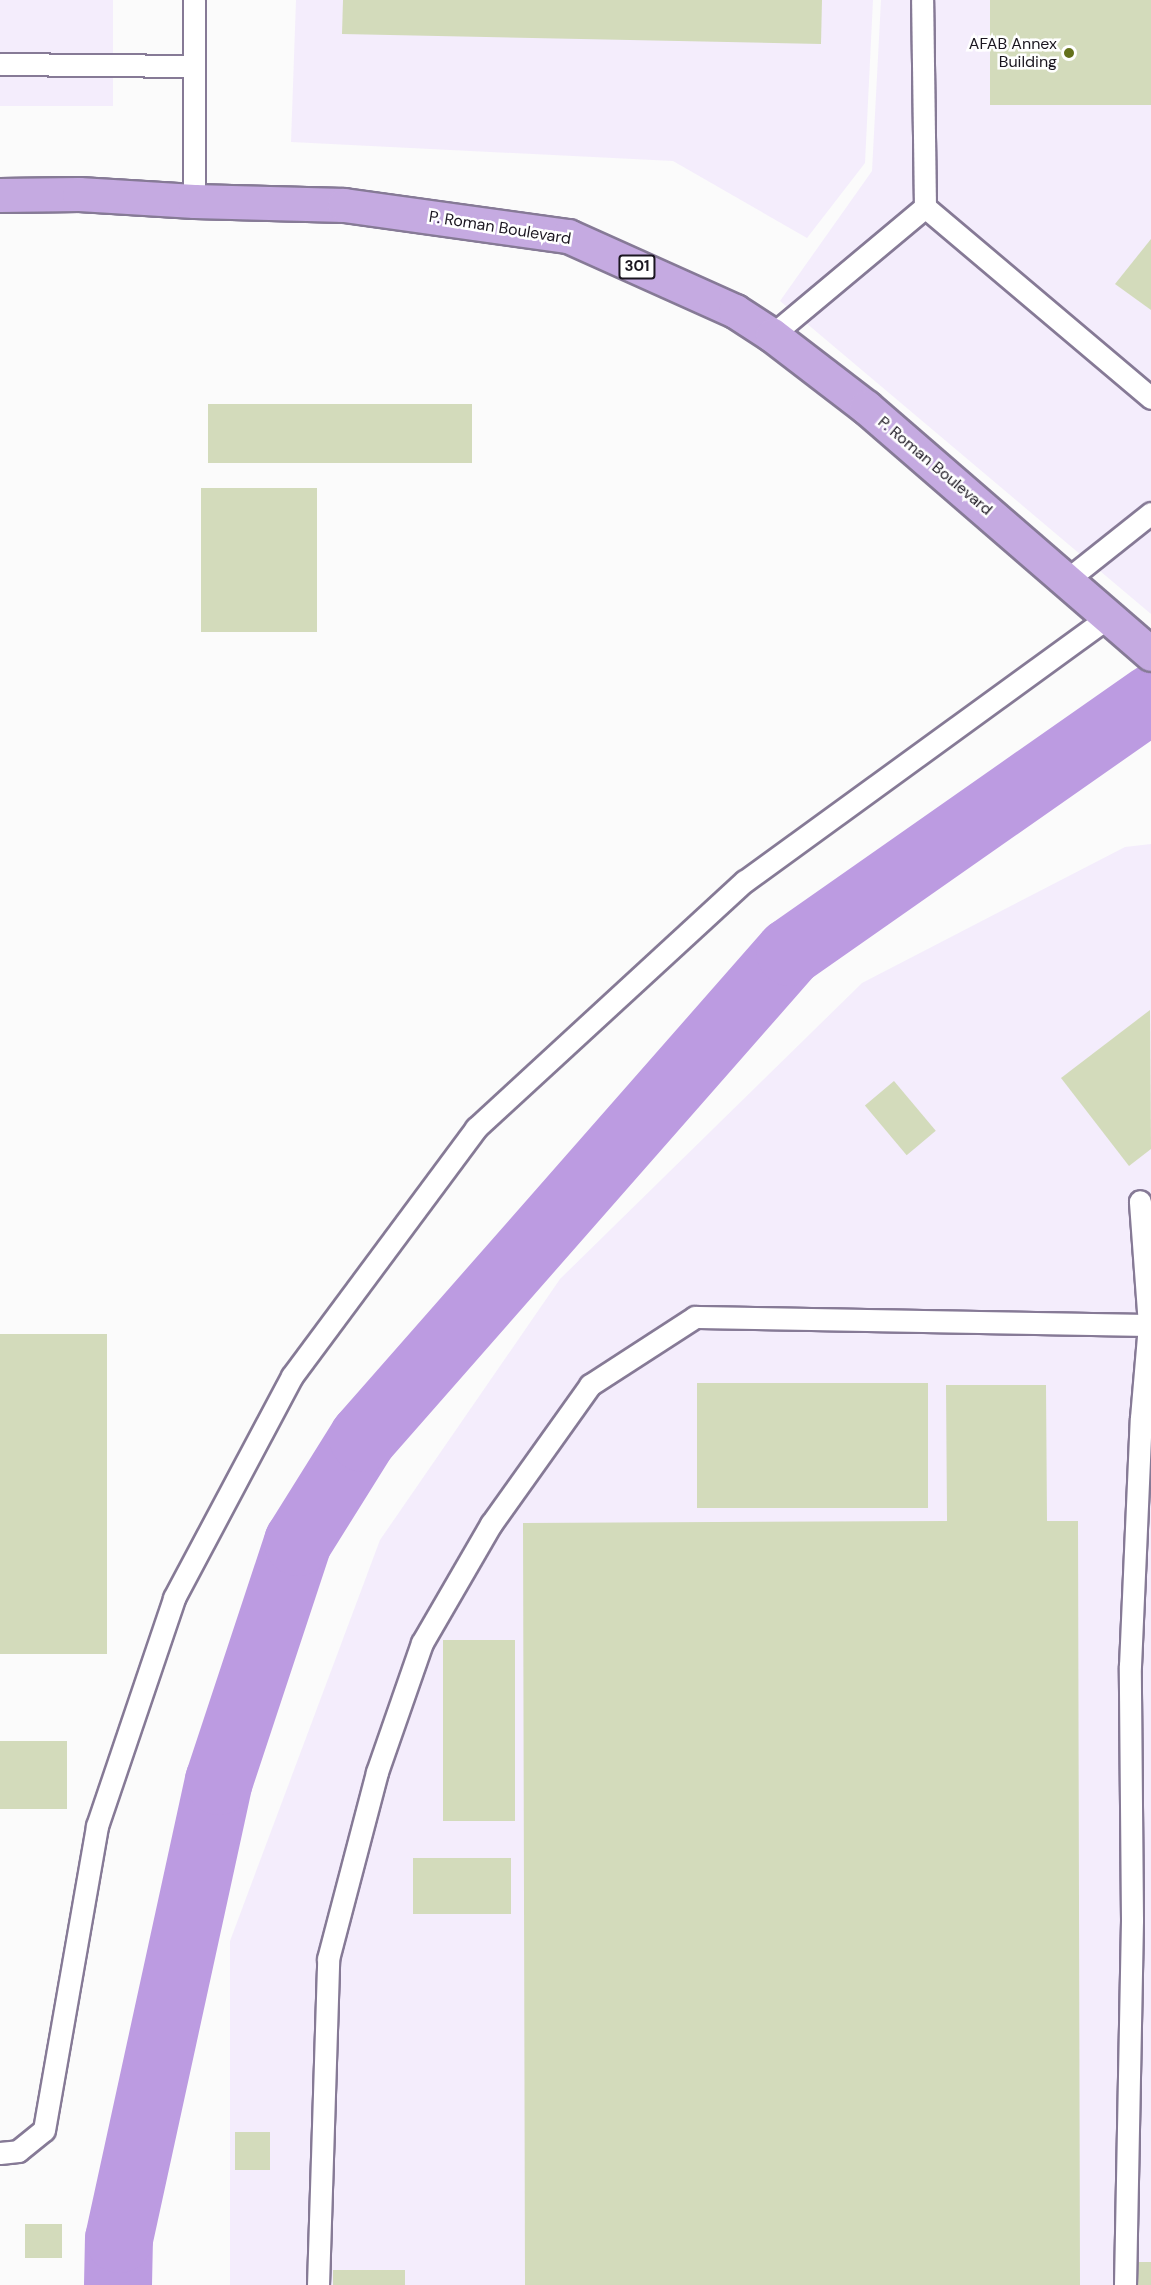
<!DOCTYPE html>
<html>
<head>
<meta charset="utf-8">
<style>
  body { margin:0 }
  #map { position:relative; width:1151px; height:2285px; overflow:hidden; background:#fbfbfb; font-family:"DM Sans",sans-serif }
  div>[style] { position:absolute }
  .built>* { inset:0; background:#f4edfc; transform-origin:0 0 }
  .river>* { height:68px; margin:-34px; padding:0 34px; transform-origin:34px; border-radius:34px; background:#bc9be1 }
  .building>* { inset:0; background:#d3dbbb; transform-origin:0 0 }
  .roads { filter:drop-shadow(2px 0 #867a96) drop-shadow(-2px 0 #867a96) drop-shadow(0 2px #867a96) drop-shadow(0 -2px #867a96) }
  .lane>* { height:21px; margin:-10.5px; padding:0 10.5px; transform-origin:10.5px; border-radius:10.5px; background:#fff }
  .primary>* { height:33px; margin:-16.5px; padding:0 16.5px; transform-origin:16.5px; border-radius:16.5px; background:#c5aae1 }
  .dots>* { width:16px; height:16px; translate:-50% -50%; box-sizing:border-box; border:3px solid #fff; border-radius:50% }
  span { translate:-50% -50%; white-space:nowrap; text-align:center; line-height:1.15; -webkit-text-stroke:5px #fff; paint-order:stroke }
  .shield-label span { padding:2px 4px; background:#fff; border:2px solid; border-radius:4px; -webkit-text-stroke-width:0 }
  .shield-label { font-size:15px; color:#1b1620; font-weight:700 }
  .poi-label { font-size:16px; color:#1b1620 }
  .right { translate:-100% -50%; text-align:right }
  .street-label { font-size:16px; color:#1b1620 }
</style>
</head>
<body>
<div id="map">
  <div class="built">
    <i style="left:0;top:0;width:113px;height:106px"></i>
    <i style="clip-path:polygon(296px 0,873px 0,865px 163px,807px 238px,673px 161px,291px 142px)"></i>
    <i style="clip-path:polygon(881px 0,1151px 0,1151px 614px,780px 301px,872px 171px)"></i>
    <i style="clip-path:polygon(1151px 844px,1151px 2285px,230px 2285px,230px 1941px,380px 1540px,560px 1279px,862px 983px,1125px 847px)"></i>
  </div>
  <div class="river">
    <i style="left:118px;top:2285px;width:46px;rotate:-88.8deg"></i>
    <i style="left:119px;top:2239px;width:469px;rotate:-77.7deg"></i>
    <i style="left:219px;top:1781px;width:252px;rotate:-71.7deg"></i>
    <i style="left:298px;top:1542px;width:123px;rotate:-58deg"></i>
    <i style="left:363px;top:1438px;width:647px;rotate:-48.7deg"></i>
    <i style="left:790px;top:952px;width:441px;rotate:-35deg"></i>
  </div>
  <div class="building">
    <i style="clip-path:polygon(343px 0,822px 0,821px 44px,342px 34px)"></i>
    <i style="left:990px;top:0;width:161px;height:105px"></i>
    <i style="clip-path:polygon(1151px 239px,1151px 310px,1115px 284px)"></i>
    <i style="left:208px;top:404px;width:264px;height:59px"></i>
    <i style="left:317px;top:488px;width:144px;height:116px;rotate:90deg"></i>
    <i style="clip-path:polygon(1150px 1010px,1151px 1149px,1129px 1166px,1061px 1078px)"></i>
    <i style="left:894px;top:1081px;width:65px;height:38px;rotate:50deg"></i>
    <i style="left:0;top:1334px;width:107px;height:320px"></i>
    <i style="left:697px;top:1383px;width:231px;height:125px"></i>
    <i style="clip-path:polygon(946px 1385px,1046px 1385px,1047px 1521px,1078px 1521px,1080px 2285px,525px 2285px,523px 1523px,947px 1521px)"></i>
    <i style="left:443px;top:1640px;width:72px;height:181px"></i>
    <i style="left:0;top:1741px;width:67px;height:68px"></i>
    <i style="left:413px;top:1858px;width:98px;height:56px"></i>
    <i style="left:235px;top:2132px;width:35px;height:38px"></i>
    <i style="left:25px;top:2224px;width:37px;height:34px"></i>
    <i style="left:1131px;top:2262px;width:20px;height:23px"></i>
    <i style="left:333px;top:2270px;width:72px;height:15px"></i>
  </div>
  <div class="roads">
    <div class="lane">
      <i style="left:0;top:64px;width:192px;rotate:0.6deg"></i>
      <i style="left:194px;top:201px;width:201px;rotate:-90deg"></i>
      <i style="left:925px;top:207px;width:296px;rotate:40.2deg"></i>
      <i style="left:772px;top:335px;width:199px;rotate:-39.9deg"></i>
      <i style="left:925px;top:207px;width:207px;rotate:-90.8deg"></i>
      <i style="left:1068px;top:579px;width:106px;rotate:-38.5deg"></i>
      <i style="left:0;top:2153px;width:18px;rotate:-6deg"></i>
      <i style="left:18px;top:2151px;width:33px;rotate:-39deg"></i>
      <i style="left:44px;top:2130px;width:309px;rotate:-80.1deg"></i>
      <i style="left:97px;top:1826px;width:241px;rotate:-71.3deg"></i>
      <i style="left:174px;top:1598px;width:251px;rotate:-62deg"></i>
      <i style="left:292px;top:1376px;width:309px;rotate:-53.4deg"></i>
      <i style="left:476px;top:1128px;width:365px;rotate:-42.6deg"></i>
      <i style="left:745px;top:881px;width:451px;rotate:-36deg"></i>
      <i style="left:318px;top:2285px;width:326px;rotate:-88.2deg"></i>
      <i style="left:328px;top:1959px;width:193px;rotate:-75.3deg"></i>
      <i style="left:377px;top:1772px;width:137px;rotate:-70.8deg"></i>
      <i style="left:422px;top:1643px;width:138px;rotate:-59.9deg"></i>
      <i style="left:491px;top:1524px;width:171px;rotate:-54.5deg"></i>
      <i style="left:590px;top:1385px;width:125px;rotate:-32.9deg"></i>
      <i style="left:695px;top:1317px;width:456px;rotate:1deg"></i>
      <i style="left:1125px;top:2285px;width:365px;rotate:-88.9deg"></i>
      <i style="left:1132px;top:1920px;width:254px;rotate:-90.5deg"></i>
      <i style="left:1130px;top:1666px;width:248px;rotate:-87.5deg"></i>
      <i style="left:1141px;top:1418px;width:93px;rotate:-85.1deg"></i>
      <i style="left:1149px;top:1325px;width:124px;rotate:-94.2deg"></i>
    </div>
    <div class="primary">
      <i style="left:0;top:195px;width:79px;rotate:-0.7deg"></i>
      <i style="left:79px;top:194px;width:115px;rotate:3.5deg"></i>
      <i style="left:194px;top:201px;width:150px;rotate:1.5deg"></i>
      <i style="left:344px;top:205px;width:226px;rotate:7.9deg"></i>
      <i style="left:568px;top:236px;width:183px;rotate:24.2deg"></i>
      <i style="left:735px;top:311px;width:44px;rotate:33deg"></i>
      <i style="left:772px;top:335px;width:118px;rotate:37.5deg"></i>
      <i style="left:866px;top:407px;width:377px;rotate:40.9deg"></i>
    </div>
  </div>
  <div class="dots">
    <i style="left:1069px;top:53px;background:#64711c"></i>
  </div>
  <div class="shield-label">
    <span style="left:637px;top:267px">301</span>
  </div>
  <div class="poi-label">
    <span class="right" style="left:1057px;top:53px">AFAB Annex<br>Building</span>
  </div>
  <div class="street-label">
    <span style="left:500px;top:228px;rotate:9deg">P. Roman Boulevard</span>
    <span style="left:935px;top:466px;rotate:40deg">P. Roman Boulevard</span>
  </div>
</div>
</body>
</html>
